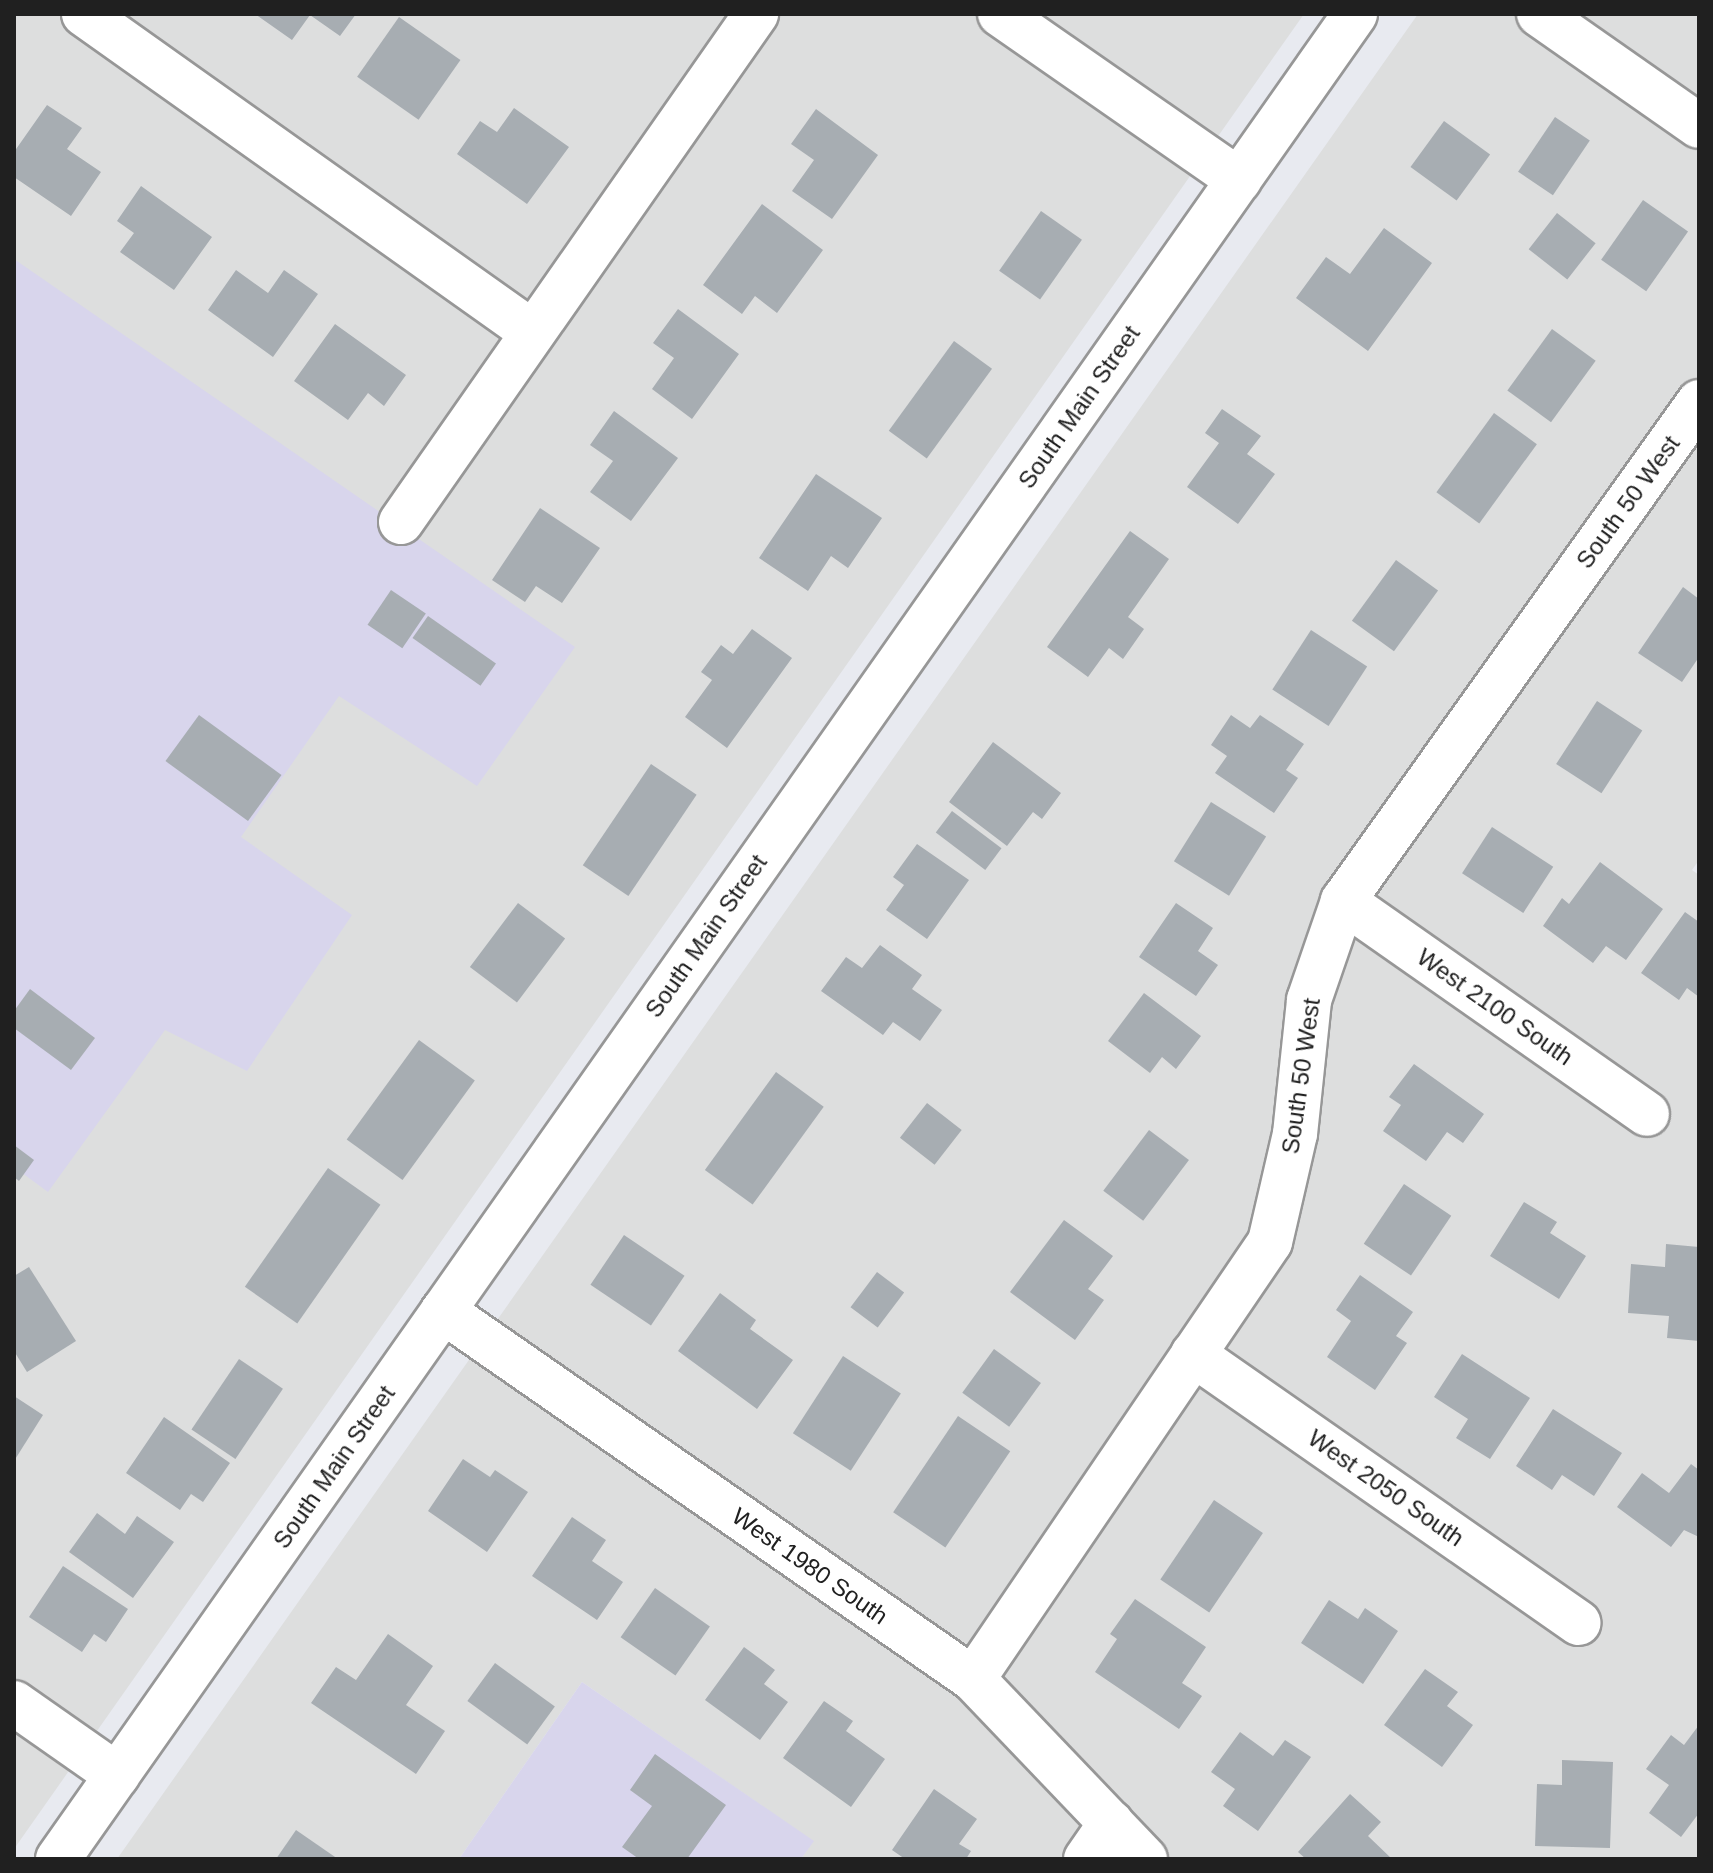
<!DOCTYPE html>
<html>
<head>
<meta charset="utf-8">
<style>
  body { margin:0 }
  #map { position:relative; width:1713px; height:1873px; overflow:hidden; background:#e8eaf0; font-family:Helvetica,sans-serif }
  div>[style] { position:absolute }
  .residential>* { inset:0; background:#dddede }
  .farmland>* { inset:0; background:#d8d5ec }
  .building>* { inset:0; background:#a7adb2; transform-origin:0 0 }
  .roads { filter:drop-shadow(2px 0 #979797) drop-shadow(-2px 0 #979797) drop-shadow(0 2px #979797) drop-shadow(0 -2px #979797) }
  .minor>* { height:44px; margin:-22px; padding:0 22px; transform-origin:22px; border-radius:22px; background:#fff }
  span { translate:-50% -50%; white-space:nowrap; text-align:center; line-height:1.15; -webkit-text-stroke:8px #fff; paint-order:stroke }
  .street-label { font-size:24px; color:#202020 }
  .frame { position:absolute; inset:0; border:16px solid #202020; pointer-events:none }
</style>
</head>
<body>
<div id="map">
  <div class="residential">
    <i style="clip-path:polygon(14px 14px,1304px 14px,14px 1849px)"></i>
    <i style="clip-path:polygon(1418px 14px,1699px 14px,1699px 860px,1692px 870px,1699px 875px,1699px 1859px,801px 1859px,813px 1841px,582px 1682px,459px 1859px,117px 1859px)"></i>
  </div>
  <div class="farmland">
    <i style="clip-path:polygon(14px 259px,575px 647px,477px 786px,339px 696px,241px 837px,352px 915px,247px 1071px,165px 1030px,48px 1192px,14px 1167px)"></i>
    <i style="clip-path:polygon(582px 1682px,814px 1841px,801px 1859px,459px 1859px)"></i>
  </div>
  <div class="building">
    <i style="clip-path:polygon(255px 14px,356px 14px,340px 36px,310px 15px,292px 40px)"></i>
    <i style="left:399px;top:17px;width:75px;height:73px;rotate:35deg"></i>
    <i style="clip-path:polygon(47px 105px,82px 128px,67px 149px,101px 172px,71px 216px,14px 177px,14px 152px)"></i>
    <i style="clip-path:polygon(514px 108px,569px 147px,527px 204px,457px 154px,480px 121px,497px 132px)"></i>
    <i style="clip-path:polygon(816px 109px,878px 155px,832px 219px,792px 191px,814px 160px,791px 144px)"></i>
    <i style="left:1555px;top:117px;width:42px;height:66px;rotate:34deg"></i>
    <i style="left:1444px;top:121px;width:57px;height:57px;rotate:36deg"></i>
    <i style="clip-path:polygon(141px 186px,212px 237px,174px 290px,120px 252px,134px 233px,117px 221px)"></i>
    <i style="left:1643px;top:200px;width:55px;height:73px;rotate:35deg"></i>
    <i style="clip-path:polygon(762px 204px,823px 250px,777px 313px,755px 296px,742px 314px,703px 285px)"></i>
    <i style="left:1041px;top:211px;width:50px;height:73px;rotate:35deg"></i>
    <i style="left:1557px;top:213px;width:49px;height:46px;rotate:38deg"></i>
    <i style="clip-path:polygon(1384px 228px,1432px 263px,1368px 351px,1296px 298px,1326px 257px,1350px 274px)"></i>
    <i style="clip-path:polygon(236px 270px,268px 293px,284px 270px,318px 294px,273px 357px,208px 310px)"></i>
    <i style="clip-path:polygon(678px 309px,739px 354px,692px 419px,652px 389px,674px 358px,653px 343px)"></i>
    <i style="clip-path:polygon(335px 324px,406px 375px,384px 406px,368px 393px,348px 420px,294px 381px)"></i>
    <i style="left:1552px;top:329px;width:54px;height:76px;rotate:36deg"></i>
    <i style="left:954px;top:341px;width:47px;height:111px;rotate:36deg"></i>
    <i style="clip-path:polygon(1222px 409px,1261px 436px,1247px 454px,1275px 474px,1238px 524px,1187px 487px,1219px 443px,1205px 433px)"></i>
    <i style="clip-path:polygon(614px 411px,678px 458px,631px 521px,590px 492px,613px 461px,590px 445px)"></i>
    <i style="left:1494px;top:413px;width:53px;height:98px;rotate:36deg"></i>
    <i style="clip-path:polygon(816px 474px,882px 518px,848px 568px,831px 556px,808px 591px,759px 558px)"></i>
    <i style="clip-path:polygon(540px 508px,600px 548px,562px 603px,536px 586px,525px 602px,492px 580px)"></i>
    <i style="clip-path:polygon(1130px 531px,1169px 559px,1128px 617px,1144px 629px,1123px 659px,1109px 648px,1088px 677px,1047px 647px)"></i>
    <i style="left:1396px;top:560px;width:52px;height:75px;rotate:36deg"></i>
    <i style="clip-path:polygon(1683px 587px,1699px 599px,1699px 657px,1682px 682px,1638px 653px)"></i>
    <i style="left:391px;top:590px;width:42px;height:42px;rotate:34deg"></i>
    <i style="left:428px;top:616px;width:83px;height:27px;rotate:35deg"></i>
    <i style="clip-path:polygon(752px 629px,792px 658px,727px 748px,685px 717px,712px 680px,701px 672px,721px 645px,733px 654px)"></i>
    <i style="left:1311px;top:630px;width:67px;height:71px;rotate:33deg"></i>
    <i style="left:1597px;top:701px;width:54px;height:75px;rotate:33deg"></i>
    <i style="left:199px;top:715px;width:102px;height:57px;rotate:36deg"></i>
    <i style="clip-path:polygon(1231px 715px,1250px 728px,1260px 715px,1304px 744px,1286px 770px,1298px 778px,1274px 813px,1215px 773px,1227px 756px,1211px 745px)"></i>
    <i style="clip-path:polygon(993px 742px,1061px 793px,1042px 819px,1033px 812px,1007px 846px,949px 802px)"></i>
    <i style="left:651px;top:764px;width:55px;height:122px;rotate:34deg"></i>
    <i style="left:1211px;top:802px;width:65px;height:70px;rotate:32deg"></i>
    <i style="left:952px;top:811px;width:62px;height:27px;rotate:37deg"></i>
    <i style="left:1492px;top:827px;width:73px;height:55px;rotate:33deg"></i>
    <i style="clip-path:polygon(917px 844px,969px 880px,927px 939px,886px 910px,904px 885px,893px 877px)"></i>
    <i style="clip-path:polygon(1600px 862px,1663px 909px,1626px 960px,1606px 946px,1593px 963px,1543px 926px,1562px 898px,1569px 904px)"></i>
    <i style="left:518px;top:903px;width:59px;height:80px;rotate:37deg"></i>
    <i style="clip-path:polygon(1176px 903px,1213px 928px,1198px 951px,1218px 965px,1196px 996px,1139px 957px)"></i>
    <i style="clip-path:polygon(1685px 912px,1699px 922px,1699px 997px,1687px 988px,1679px 1000px,1641px 973px)"></i>
    <i style="clip-path:polygon(880px 945px,922px 975px,912px 989px,942px 1010px,920px 1041px,893px 1022px,883px 1035px,821px 991px,846px 957px,862px 968px)"></i>
    <i style="clip-path:polygon(30px 989px,95px 1038px,71px 1070px,14px 1028px,14px 1011px)"></i>
    <i style="clip-path:polygon(1144px 993px,1201px 1036px,1176px 1069px,1162px 1057px,1150px 1073px,1108px 1041px)"></i>
    <i style="left:419px;top:1040px;width:69px;height:123px;rotate:36deg"></i>
    <i style="clip-path:polygon(1414px 1064px,1484px 1114px,1463px 1143px,1447px 1132px,1426px 1161px,1383px 1131px,1401px 1105px,1389px 1097px)"></i>
    <i style="left:776px;top:1072px;width:59px;height:121px;rotate:36deg"></i>
    <i style="left:927px;top:1103px;width:44px;height:44px;rotate:38deg"></i>
    <i style="left:1149px;top:1130px;width:50px;height:76px;rotate:37deg"></i>
    <i style="clip-path:polygon(14px 1145px,34px 1160px,19px 1181px,14px 1177px)"></i>
    <i style="left:328px;top:1168px;width:64px;height:145px;rotate:35deg"></i>
    <i style="left:1404px;top:1184px;width:57px;height:72px;rotate:34deg"></i>
    <i style="clip-path:polygon(1524px 1202px,1557px 1222px,1550px 1233px,1586px 1256px,1559px 1299px,1490px 1256px)"></i>
    <i style="clip-path:polygon(1064px 1220px,1113px 1256px,1088px 1289px,1104px 1300px,1075px 1340px,1010px 1292px)"></i>
    <i style="left:624px;top:1235px;width:73px;height:60px;rotate:34deg"></i>
    <i style="clip-path:polygon(1666px 1244px,1699px 1247px,1699px 1341px,1667px 1338px,1669px 1316px,1628px 1313px,1631px 1264px,1665px 1267px)"></i>
    <i style="clip-path:polygon(29px 1267px,76px 1341px,27px 1372px,14px 1351px,14px 1276px)"></i>
    <i style="left:877px;top:1272px;width:34px;height:44px;rotate:37deg"></i>
    <i style="clip-path:polygon(1360px 1275px,1413px 1312px,1396px 1336px,1407px 1343px,1375px 1390px,1327px 1357px,1351px 1321px,1336px 1310px)"></i>
    <i style="clip-path:polygon(720px 1293px,756px 1320px,750px 1329px,793px 1360px,757px 1409px,678px 1351px)"></i>
    <i style="left:994px;top:1349px;width:58px;height:54px;rotate:36deg"></i>
    <i style="clip-path:polygon(1462px 1354px,1530px 1398px,1490px 1459px,1456px 1438px,1468px 1419px,1434px 1397px)"></i>
    <i style="left:843px;top:1356px;width:69px;height:92px;rotate:33deg"></i>
    <i style="left:239px;top:1359px;width:53px;height:85px;rotate:34deg"></i>
    <i style="clip-path:polygon(14px 1396px,43px 1415px,14px 1461px)"></i>
    <i style="clip-path:polygon(1553px 1409px,1622px 1453px,1594px 1496px,1562px 1475px,1552px 1490px,1516px 1466px)"></i>
    <i style="left:958px;top:1416px;width:63px;height:116px;rotate:34deg"></i>
    <i style="clip-path:polygon(164px 1417px,230px 1463px,203px 1502px,191px 1494px,180px 1510px,126px 1473px)"></i>
    <i style="clip-path:polygon(463px 1459px,490px 1477px,495px 1470px,528px 1492px,487px 1552px,428px 1511px)"></i>
    <i style="clip-path:polygon(1691px 1464px,1699px 1470px,1699px 1537px,1684px 1530px,1671px 1547px,1617px 1507px,1642px 1473px,1669px 1493px)"></i>
    <i style="left:1214px;top:1500px;width:59px;height:96px;rotate:34deg"></i>
    <i style="clip-path:polygon(97px 1513px,125px 1534px,137px 1516px,174px 1542px,133px 1598px,69px 1552px)"></i>
    <i style="clip-path:polygon(572px 1517px,606px 1540px,592px 1561px,623px 1582px,597px 1620px,532px 1576px)"></i>
    <i style="clip-path:polygon(63px 1566px,128px 1609px,106px 1642px,94px 1634px,82px 1652px,29px 1617px)"></i>
    <i style="left:655px;top:1588px;width:67px;height:60px;rotate:35deg"></i>
    <i style="clip-path:polygon(1135px 1599px,1206px 1647px,1182px 1683px,1202px 1696px,1179px 1729px,1095px 1672px,1117px 1639px,1110px 1634px)"></i>
    <i style="clip-path:polygon(1329px 1600px,1358px 1619px,1365px 1608px,1398px 1631px,1363px 1684px,1301px 1643px)"></i>
    <i style="clip-path:polygon(388px 1634px,433px 1666px,406px 1705px,445px 1731px,416px 1774px,311px 1703px,336px 1667px,356px 1680px)"></i>
    <i style="clip-path:polygon(744px 1647px,775px 1670px,764px 1684px,788px 1702px,760px 1740px,705px 1700px)"></i>
    <i style="left:495px;top:1663px;width:74px;height:47px;rotate:36deg"></i>
    <i style="clip-path:polygon(1425px 1669px,1458px 1692px,1447px 1706px,1473px 1725px,1442px 1767px,1384px 1725px)"></i>
    <i style="clip-path:polygon(824px 1701px,853px 1721px,846px 1731px,885px 1759px,851px 1807px,783px 1758px)"></i>
    <i style="clip-path:polygon(1699px 1725px,1699px 1813px,1681px 1837px,1649px 1813px,1669px 1785px,1646px 1769px,1671px 1735px,1684px 1745px)"></i>
    <i style="clip-path:polygon(1240px 1732px,1273px 1756px,1285px 1740px,1311px 1757px,1258px 1831px,1223px 1806px,1235px 1789px,1211px 1772px)"></i>
    <i style="clip-path:polygon(655px 1754px,726px 1805px,687px 1859px,639px 1859px,622px 1847px,652px 1806px,630px 1790px)"></i>
    <i style="clip-path:polygon(1562px 1760px,1613px 1762px,1610px 1848px,1535px 1846px,1537px 1784px,1562px 1785px)"></i>
    <i style="clip-path:polygon(934px 1789px,977px 1819px,959px 1844px,971px 1851px,966px 1859px,905px 1859px,892px 1850px)"></i>
    <i style="clip-path:polygon(1350px 1794px,1381px 1822px,1368px 1836px,1392px 1859px,1306px 1859px,1298px 1852px)"></i>
    <i style="clip-path:polygon(296px 1830px,338px 1859px,276px 1859px)"></i>
  </div>
  <div class="roads">
    <div class="minor">
      <i style="left:84px;top:14px;width:549px;rotate:35.37deg"></i>
      <i style="left:1000px;top:14px;width:291px;rotate:34.8deg"></i>
      <i style="left:1539px;top:14px;width:195px;rotate:35deg"></i>
      <i style="left:401px;top:522px;width:620px;rotate:-55.05deg"></i>
      <i style="left:1343px;top:901px;width:371px;rotate:35deg"></i>
      <i style="left:443px;top:1311px;width:645px;rotate:34.77deg"></i>
      <i style="left:973px;top:1679px;width:249px;rotate:46.3deg"></i>
      <i style="left:1193px;top:1354px;width:470px;rotate:34.9deg"></i>
      <i style="left:973px;top:1679px;width:528px;rotate:-55.8deg"></i>
      <i style="left:1270px;top:1242px;width:111px;rotate:-77deg"></i>
      <i style="left:1295px;top:1134px;width:135px;rotate:-84deg"></i>
      <i style="left:1309px;top:1000px;width:105px;rotate:-71deg"></i>
      <i style="left:1343px;top:901px;width:613px;rotate:-54.49deg"></i>
      <i style="left:14px;top:1703px;width:126px;rotate:35deg"></i>
      <i style="left:58px;top:1859px;width:2255px;rotate:-54.89deg"></i>
      <i style="left:1086px;top:1859px;width:44px;rotate:-55.2deg"></i>
    </div>
  </div>
  <div class="street-label">
    <span style="left:1079px;top:407px;rotate:-55deg">South Main Street</span>
    <span style="left:1628px;top:502px;rotate:-54deg">South 50 West</span>
    <span style="left:706px;top:936px;rotate:-55deg">South Main Street</span>
    <span style="left:1495px;top:1007px;rotate:35deg">West 2100 South</span>
    <span style="left:1301px;top:1076px;rotate:-82deg">South 50 West</span>
    <span style="left:334px;top:1467px;rotate:-55deg">South Main Street</span>
    <span style="left:1386px;top:1488px;rotate:35deg">West 2050 South</span>
    <span style="left:810px;top:1566px;rotate:35deg">West 1980 South</span>
  </div>
  <div class="frame"></div>
</div>
</body>
</html>
